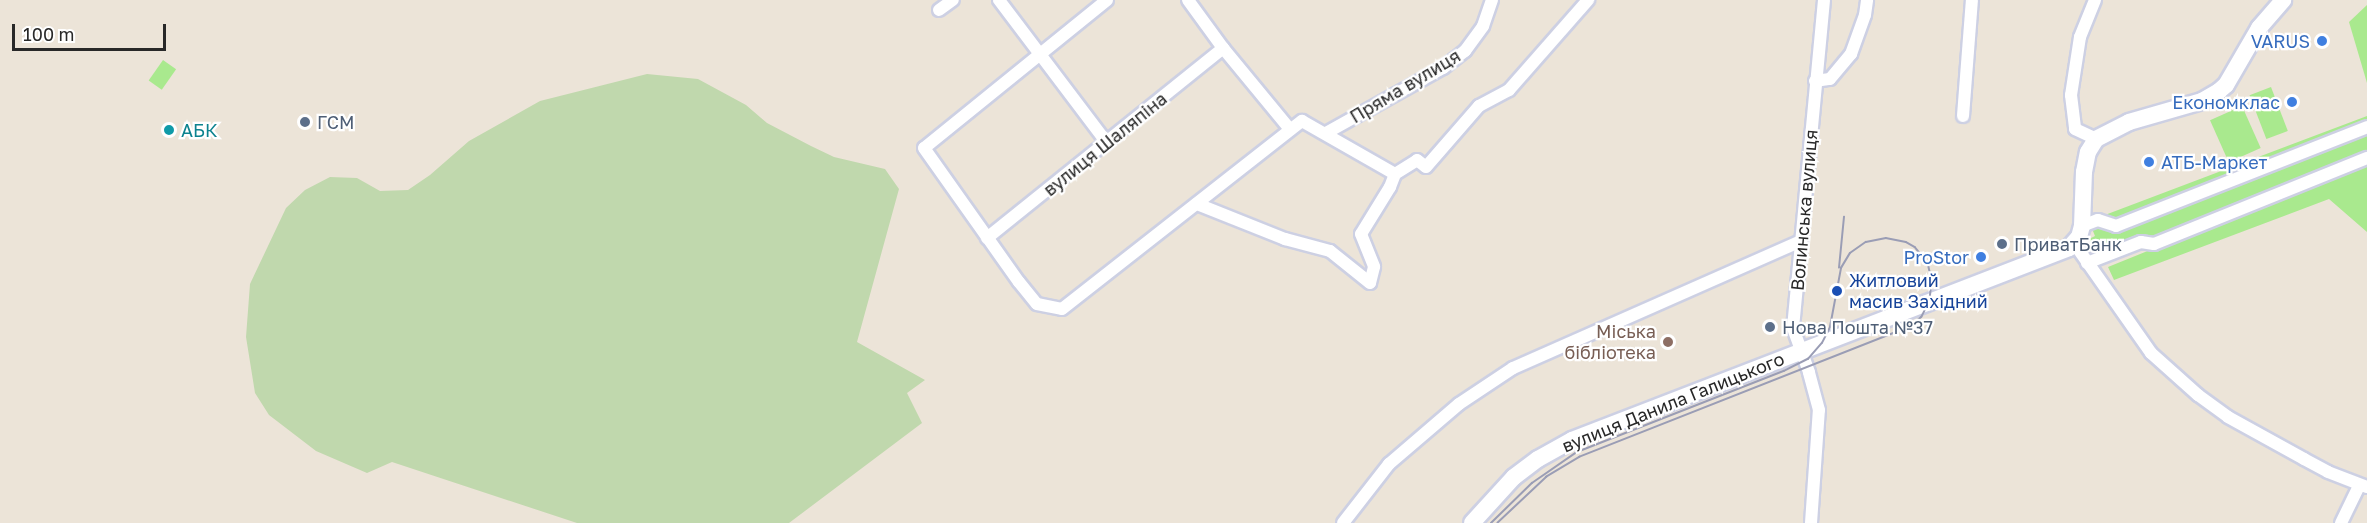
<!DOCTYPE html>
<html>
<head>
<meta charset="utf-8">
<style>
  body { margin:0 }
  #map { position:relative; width:2367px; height:523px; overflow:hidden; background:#ece4d8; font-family:"Golos Text",sans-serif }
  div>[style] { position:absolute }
  .green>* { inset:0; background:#a9e98e; transform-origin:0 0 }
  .cemetery>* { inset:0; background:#c0d8ad }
  .roads { filter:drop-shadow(2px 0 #cdd0e3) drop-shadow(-2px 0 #cdd0e3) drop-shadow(0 2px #cdd0e3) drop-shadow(0 -2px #cdd0e3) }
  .street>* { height:12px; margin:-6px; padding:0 6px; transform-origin:6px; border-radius:6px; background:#fff }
  .secondary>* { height:16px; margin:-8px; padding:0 8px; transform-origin:8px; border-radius:8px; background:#fff }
  .tram>* { height:1.5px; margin:-0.75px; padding:0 0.75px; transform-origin:0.75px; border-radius:0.75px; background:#9a9db5 }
  .dots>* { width:16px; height:16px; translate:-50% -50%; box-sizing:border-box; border:3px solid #fff; border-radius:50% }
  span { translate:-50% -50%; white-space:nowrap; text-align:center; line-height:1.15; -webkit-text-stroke:4.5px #fff; paint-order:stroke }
  .shop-label { font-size:18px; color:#366cbe }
  .right { translate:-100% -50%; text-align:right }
  .left { translate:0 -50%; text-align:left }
  .street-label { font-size:18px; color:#282828 }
  .service-label { font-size:18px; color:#4e5e75 }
  .culture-label { font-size:18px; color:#0d838f }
  .transit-label { font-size:18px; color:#164399 }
  .education-label { font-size:18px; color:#785e54 }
  .scale { position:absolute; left:12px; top:24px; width:154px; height:27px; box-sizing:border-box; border:3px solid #282828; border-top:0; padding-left:8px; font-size:18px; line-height:21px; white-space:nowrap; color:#282828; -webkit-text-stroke:4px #fff; paint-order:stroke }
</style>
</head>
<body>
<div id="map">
  <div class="green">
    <i style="clip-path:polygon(2367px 5px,2367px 83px,2349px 22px)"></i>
    <i style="left:163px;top:60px;width:16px;height:25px;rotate:35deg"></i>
    <i style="left:2271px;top:87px;width:47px;height:23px;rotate:69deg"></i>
    <i style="left:2242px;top:106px;width:46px;height:35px;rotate:66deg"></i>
    <i style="clip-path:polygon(2367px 116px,2367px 232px,2329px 199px,2114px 280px,2108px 267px,2155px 248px,2154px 244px,2098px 254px,2089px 239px,2095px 236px,2089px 221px)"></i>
  </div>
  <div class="cemetery">
    <i style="clip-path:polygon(647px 74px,698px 79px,746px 105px,767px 123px,811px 146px,834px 157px,885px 169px,899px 189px,857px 342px,925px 380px,907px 393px,922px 423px,789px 523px,577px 523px,392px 462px,367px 473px,316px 451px,269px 415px,255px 393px,246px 337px,250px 284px,286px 208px,305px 190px,330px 177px,357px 178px,380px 191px,408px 190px,430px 175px,469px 141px,540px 101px)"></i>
  </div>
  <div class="roads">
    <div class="street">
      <i style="left:999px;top:0;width:179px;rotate:52.9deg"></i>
      <i style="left:1107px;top:0;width:235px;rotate:141deg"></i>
      <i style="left:924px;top:148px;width:164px;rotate:54.7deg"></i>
      <i style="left:1019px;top:282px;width:28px;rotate:51deg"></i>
      <i style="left:1037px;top:304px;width:25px;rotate:11deg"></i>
      <i style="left:1062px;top:309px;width:305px;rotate:-38.1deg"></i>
      <i style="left:1302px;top:121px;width:107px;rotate:29.7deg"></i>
      <i style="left:1395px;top:174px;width:14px;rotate:111deg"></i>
      <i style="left:1390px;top:187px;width:55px;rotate:121.7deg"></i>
      <i style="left:1361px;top:234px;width:35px;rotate:68deg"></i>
      <i style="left:1374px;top:267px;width:16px;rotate:104deg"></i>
      <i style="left:1370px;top:283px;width:51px;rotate:-141.3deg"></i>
      <i style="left:1330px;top:251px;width:47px;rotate:-165.1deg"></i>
      <i style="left:1285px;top:239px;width:95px;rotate:-158.3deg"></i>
      <i style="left:1188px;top:0;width:59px;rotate:53.9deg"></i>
      <i style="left:1223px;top:48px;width:104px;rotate:50.5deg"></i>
      <i style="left:2095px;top:0;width:40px;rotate:112deg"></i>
      <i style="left:2080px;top:37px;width:59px;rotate:98.8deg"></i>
      <i style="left:2071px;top:95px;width:34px;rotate:83deg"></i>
      <i style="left:2075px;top:129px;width:23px;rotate:25deg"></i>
      <i style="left:939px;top:10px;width:17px;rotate:-36deg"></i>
      <i style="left:1815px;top:81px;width:15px;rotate:-8deg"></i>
      <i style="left:1830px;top:79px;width:33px;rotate:-50deg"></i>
      <i style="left:1851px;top:54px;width:41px;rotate:-70.3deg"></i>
      <i style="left:1865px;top:15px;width:15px;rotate:-82deg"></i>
      <i style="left:1963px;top:116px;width:116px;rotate:-85.6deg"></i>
      <i style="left:1326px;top:133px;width:134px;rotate:-29.1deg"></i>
      <i style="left:1443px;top:68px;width:28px;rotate:-38deg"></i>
      <i style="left:1465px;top:51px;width:31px;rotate:-54deg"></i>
      <i style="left:1483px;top:26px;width:28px;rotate:-71deg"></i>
      <i style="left:1395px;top:174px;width:26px;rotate:-32deg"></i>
      <i style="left:1417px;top:160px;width:11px;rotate:38deg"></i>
      <i style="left:1426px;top:167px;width:81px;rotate:-49deg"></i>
      <i style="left:1479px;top:106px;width:34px;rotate:-28deg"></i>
      <i style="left:1509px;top:90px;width:120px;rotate:-48.7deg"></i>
      <i style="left:2082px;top:226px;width:17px;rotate:-21deg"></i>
      <i style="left:2098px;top:220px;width:19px;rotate:18deg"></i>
      <i style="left:2116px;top:226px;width:270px;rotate:-21.5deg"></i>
      <i style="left:987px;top:238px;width:303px;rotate:-38.8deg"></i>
      <i style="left:2074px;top:243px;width:134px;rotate:55deg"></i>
      <i style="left:2151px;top:353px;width:63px;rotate:41.8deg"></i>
      <i style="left:2198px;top:395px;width:37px;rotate:36deg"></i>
      <i style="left:2228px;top:417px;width:87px;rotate:28.9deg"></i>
      <i style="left:2304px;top:459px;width:27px;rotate:28deg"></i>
      <i style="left:2328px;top:472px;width:42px;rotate:21deg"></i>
      <i style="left:2087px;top:263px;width:58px;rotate:-21.3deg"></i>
      <i style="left:2141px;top:242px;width:13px;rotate:9deg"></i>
      <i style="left:2154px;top:244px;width:230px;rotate:-22deg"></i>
      <i style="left:1343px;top:523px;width:75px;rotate:-52.1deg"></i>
      <i style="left:1389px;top:464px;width:92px;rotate:-40.6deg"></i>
      <i style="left:1459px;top:404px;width:65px;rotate:-33.7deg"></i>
      <i style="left:1513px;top:368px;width:315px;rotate:-23.8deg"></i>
      <i style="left:1811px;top:523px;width:113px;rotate:-86deg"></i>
      <i style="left:1819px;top:410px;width:39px;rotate:-105deg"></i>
      <i style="left:1809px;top:372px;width:47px;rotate:-110deg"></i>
      <i style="left:1793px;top:328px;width:329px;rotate:-84.6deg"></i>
      <i style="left:2341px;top:523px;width:41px;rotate:-64.1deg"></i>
    </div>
    <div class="secondary">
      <i style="left:1472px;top:523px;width:62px;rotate:-47.6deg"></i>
      <i style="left:1514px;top:477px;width:30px;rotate:-37deg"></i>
      <i style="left:1538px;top:459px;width:39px;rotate:-29deg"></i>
      <i style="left:1572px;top:440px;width:533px;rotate:-21.12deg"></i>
      <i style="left:2069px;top:248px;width:15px;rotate:-48deg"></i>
      <i style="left:2079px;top:237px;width:11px;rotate:-75deg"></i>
      <i style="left:2082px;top:226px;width:54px;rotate:-87.9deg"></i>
      <i style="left:2084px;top:172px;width:20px;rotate:-79deg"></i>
      <i style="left:2088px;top:152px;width:15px;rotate:-58deg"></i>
      <i style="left:2096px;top:139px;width:37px;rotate:-27deg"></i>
      <i style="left:2129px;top:122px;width:76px;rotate:-16deg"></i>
      <i style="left:2202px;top:101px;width:20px;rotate:-30deg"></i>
      <i style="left:2219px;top:91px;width:9px;rotate:-41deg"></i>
      <i style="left:2226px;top:85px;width:66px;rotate:-59.9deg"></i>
      <i style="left:2259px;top:28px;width:37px;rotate:-49deg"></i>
    </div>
  </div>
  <div class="tram">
    <i style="left:1839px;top:268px;width:51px;rotate:-84.4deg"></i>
    <i style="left:1491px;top:523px;width:57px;rotate:-44.3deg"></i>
    <i style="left:1532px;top:483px;width:55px;rotate:-34.6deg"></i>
    <i style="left:1577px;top:452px;width:222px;rotate:-21.4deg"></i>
    <i style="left:1784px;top:371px;width:27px;rotate:-27deg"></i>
    <i style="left:1808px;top:359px;width:21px;rotate:-49deg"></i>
    <i style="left:1822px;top:343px;width:18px;rotate:-63deg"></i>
    <i style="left:1830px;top:327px;width:60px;rotate:-79.4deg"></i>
    <i style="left:1841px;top:268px;width:17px;rotate:-59deg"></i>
    <i style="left:1850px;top:253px;width:19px;rotate:-35deg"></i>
    <i style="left:1866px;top:242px;width:20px;rotate:-11deg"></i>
    <i style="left:1886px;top:238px;width:20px;rotate:11deg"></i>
    <i style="left:1906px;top:242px;width:10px;rotate:29deg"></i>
    <i style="left:1915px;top:247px;width:21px;rotate:51deg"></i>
    <i style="left:1928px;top:263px;width:18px;rotate:77deg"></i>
    <i style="left:1932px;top:281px;width:20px;rotate:96deg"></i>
    <i style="left:1930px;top:301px;width:18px;rotate:117deg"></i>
    <i style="left:1922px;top:317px;width:16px;rotate:140deg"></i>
    <i style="left:1910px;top:327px;width:355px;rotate:158.5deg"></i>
    <i style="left:1580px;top:457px;width:39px;rotate:149deg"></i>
    <i style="left:1547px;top:477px;width:67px;rotate:136.8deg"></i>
  </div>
  <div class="dots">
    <i style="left:2322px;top:41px;background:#3f7fe0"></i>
    <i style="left:2292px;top:102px;background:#3f7fe0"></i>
    <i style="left:305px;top:122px;background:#5c6f8a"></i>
    <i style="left:169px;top:130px;background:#0f9aa8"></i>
    <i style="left:2149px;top:162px;background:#3f7fe0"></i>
    <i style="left:2002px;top:244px;background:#5c6f8a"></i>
    <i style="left:1981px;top:257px;background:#3f7fe0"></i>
    <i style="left:1837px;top:291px;background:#1a4fb4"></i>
    <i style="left:1770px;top:327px;background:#5c6f8a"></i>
    <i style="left:1668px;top:342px;background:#8d6e63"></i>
  </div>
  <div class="shop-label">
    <span class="right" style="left:2310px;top:41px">VARUS</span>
    <span class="right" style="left:2280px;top:102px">Економклас</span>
    <span class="left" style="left:2161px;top:162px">АТБ-Маркет</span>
    <span class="right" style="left:1969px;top:257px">ProStor</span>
  </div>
  <div class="street-label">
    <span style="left:1405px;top:86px;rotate:-31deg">Пряма вулиця</span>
    <span style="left:1105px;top:144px;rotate:-39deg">вулиця Шаляпіна</span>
    <span style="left:1804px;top:210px;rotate:-85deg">Волинська вулиця</span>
    <span style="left:1673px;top:402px;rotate:-22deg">вулиця Данила Галицького</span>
  </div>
  <div class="service-label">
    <span class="left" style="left:317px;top:122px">ГСМ</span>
    <span class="left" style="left:2014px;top:244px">ПриватБанк</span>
    <span class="left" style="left:1782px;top:327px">Нова Пошта №37</span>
  </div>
  <div class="culture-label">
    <span class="left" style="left:181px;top:130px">АБК</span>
  </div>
  <div class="transit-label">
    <span class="left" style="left:1849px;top:291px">Житловий<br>масив Західний</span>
  </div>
  <div class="education-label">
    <span class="right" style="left:1656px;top:342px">Міська<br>бібліотека</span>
  </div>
  <div class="scale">100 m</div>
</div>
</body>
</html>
